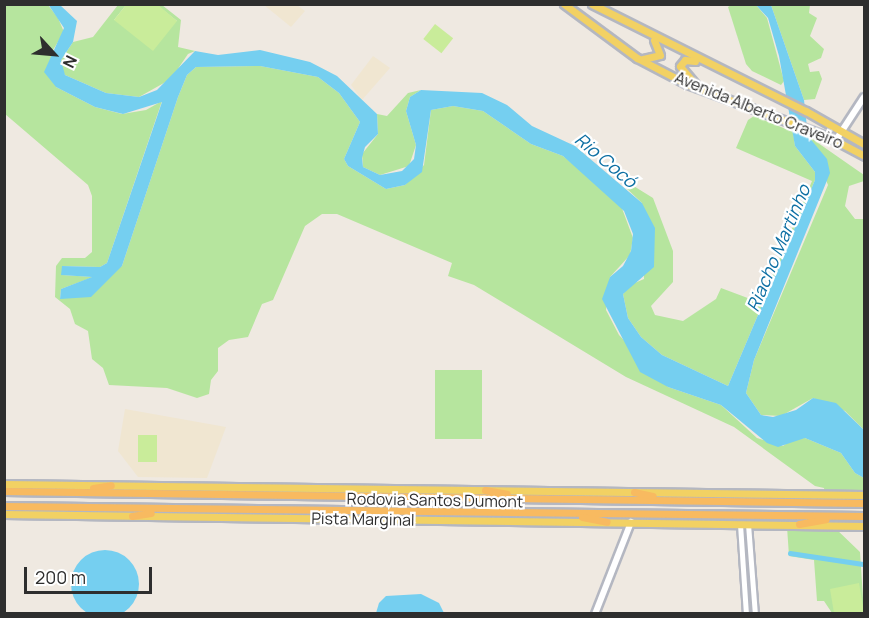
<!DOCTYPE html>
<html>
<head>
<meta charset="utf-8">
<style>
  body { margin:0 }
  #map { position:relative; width:869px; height:618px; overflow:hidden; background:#efe9e1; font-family:Manrope,sans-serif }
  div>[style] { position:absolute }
  .education>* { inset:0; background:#f0e6d1 }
  .green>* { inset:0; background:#b6e59e; transform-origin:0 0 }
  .pitch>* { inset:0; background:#c9ec9a; transform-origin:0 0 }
  .water>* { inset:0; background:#75cff0 }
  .round { border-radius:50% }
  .canal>* { height:4.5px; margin:-2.25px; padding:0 2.25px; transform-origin:2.25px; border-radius:2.25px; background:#75cff0 }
  .roads { filter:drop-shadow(2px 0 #b4b7c1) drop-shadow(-2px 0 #b4b7c1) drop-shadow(0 2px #b4b7c1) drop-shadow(0 -2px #b4b7c1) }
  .tertiary>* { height:5px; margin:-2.5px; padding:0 2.5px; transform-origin:2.5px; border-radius:2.5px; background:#fff }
  .secondary>* { height:6px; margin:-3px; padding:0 3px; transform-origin:3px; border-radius:3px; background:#fff }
  .primary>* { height:7px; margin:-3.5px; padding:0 3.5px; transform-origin:3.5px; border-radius:3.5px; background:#f2d163 }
  .trunk>* { height:7px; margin:-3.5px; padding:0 3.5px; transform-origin:3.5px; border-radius:3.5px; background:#f8ba60 }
  span { translate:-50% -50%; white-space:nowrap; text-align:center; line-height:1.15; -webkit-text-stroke:4.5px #fff; paint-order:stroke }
  .street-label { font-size:16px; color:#2e2e2e }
  .water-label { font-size:18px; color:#0d6fa3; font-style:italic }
  .frame { position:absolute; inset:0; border:6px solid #2e2e2e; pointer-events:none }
  .north { position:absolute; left:24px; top:24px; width:60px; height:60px; -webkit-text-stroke:4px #fff; paint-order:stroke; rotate:116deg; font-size:16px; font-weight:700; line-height:24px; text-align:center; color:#2e2e2e }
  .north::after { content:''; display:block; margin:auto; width:21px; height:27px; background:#2e2e2e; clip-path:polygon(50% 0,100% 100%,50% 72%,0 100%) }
  .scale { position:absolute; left:24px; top:567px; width:128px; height:27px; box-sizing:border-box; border:3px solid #2e2e2e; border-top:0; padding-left:8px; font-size:18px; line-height:21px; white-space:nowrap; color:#2e2e2e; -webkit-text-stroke:4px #fff; paint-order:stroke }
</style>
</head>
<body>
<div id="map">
  <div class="education">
    <i style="clip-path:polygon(264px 5px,297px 5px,305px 11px,291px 27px)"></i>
    <i style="clip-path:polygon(373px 56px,390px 68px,362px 100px,351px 85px)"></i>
    <i style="clip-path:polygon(125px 409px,226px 427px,207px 478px,138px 477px,118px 451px)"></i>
  </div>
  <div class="green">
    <i style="clip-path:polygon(5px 5px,48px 5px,58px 18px,64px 32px,53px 50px,56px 87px,95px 107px,122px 114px,146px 110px,162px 101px,107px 263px,100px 267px,62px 266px,62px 275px,93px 277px,61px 289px,60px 299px,122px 266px,178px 97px,187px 75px,196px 67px,260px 66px,318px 77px,339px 93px,360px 122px,344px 159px,348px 166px,386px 189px,405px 185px,424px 165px,431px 110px,453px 106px,483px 111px,531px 144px,563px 156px,620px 203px,633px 238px,630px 255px,610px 277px,606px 310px,619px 335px,668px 387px,721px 405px,757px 438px,783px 446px,793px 439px,805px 438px,841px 453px,855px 473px,864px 478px,864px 495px,825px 495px,824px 488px,815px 486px,734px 427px,626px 377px,474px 285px,448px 276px,452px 263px,337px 214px,322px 214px,305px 226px,273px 300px,262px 304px,248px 337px,229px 340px,218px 348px,218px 371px,211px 380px,209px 394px,197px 398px,167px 388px,109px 385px,103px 368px,92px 359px,88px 331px,75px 324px,70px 309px,55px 297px,56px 266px,62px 258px,85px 258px,92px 252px,92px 196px,88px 185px,5px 114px)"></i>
    <i style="clip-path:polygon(118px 5px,126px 5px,114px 20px,177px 21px,157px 5px,162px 5px,181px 20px,178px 47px,195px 51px,188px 54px,171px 79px,139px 97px,106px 93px,65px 75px,62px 70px,61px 60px,73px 42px,93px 37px)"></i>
    <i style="clip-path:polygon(731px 5px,756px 5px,767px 18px,784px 81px,781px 85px,752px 71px,746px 64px,728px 7px)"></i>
    <i style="clip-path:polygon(771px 5px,810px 5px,809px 13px,817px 18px,810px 36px,824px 49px,821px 58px,808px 64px,810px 72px,819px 71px,822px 79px,815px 99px,804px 100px)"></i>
    <i style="clip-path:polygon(421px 90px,410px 97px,406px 111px,416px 145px,409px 166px,380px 175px,363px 167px,362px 154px,378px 134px,377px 114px,387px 116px,408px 93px)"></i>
    <i style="clip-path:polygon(754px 116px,793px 132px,795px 146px,815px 172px,815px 180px,728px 386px,662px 355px,641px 337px,628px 318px,623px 294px,630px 285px,644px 279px,642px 203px,623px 185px,632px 185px,653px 198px,673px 251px,673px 282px,651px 306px,655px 315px,683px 321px,716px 299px,721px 288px,761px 303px,812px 181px,736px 148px,748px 120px)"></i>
    <i style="clip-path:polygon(808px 136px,864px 175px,864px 181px,849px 186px,845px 206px,855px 219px,864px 219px,864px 430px,845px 411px,813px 398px,781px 416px,761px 415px,746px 393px,754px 360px,828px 185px)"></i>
    <i style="left:435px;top:370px;width:47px;height:69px"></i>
    <i style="clip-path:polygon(787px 527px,835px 528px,860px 552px,864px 613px,832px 613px,824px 601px,817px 601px,814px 560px,789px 556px)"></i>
  </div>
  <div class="pitch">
    <i style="clip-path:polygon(157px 4px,177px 21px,153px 51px,114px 20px,126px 5px)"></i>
    <i style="left:435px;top:24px;width:23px;height:19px;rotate:38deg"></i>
    <i style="left:138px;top:435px;width:19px;height:27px"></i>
    <i style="clip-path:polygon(859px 583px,864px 613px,834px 613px,830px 589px)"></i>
  </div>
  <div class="water">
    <i style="clip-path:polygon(48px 4px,60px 5px,77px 21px,73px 42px,61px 60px,65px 75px,106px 93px,139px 97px,157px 90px,195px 51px,218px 55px,260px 50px,310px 62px,337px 76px,377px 114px,378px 134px,365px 147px,362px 158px,363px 167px,380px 175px,402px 171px,414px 159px,416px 145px,406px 111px,410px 97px,421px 90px,482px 93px,507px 105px,532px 126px,575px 146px,642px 203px,655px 228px,654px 267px,623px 294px,628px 318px,641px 337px,662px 355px,728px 386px,815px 180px,815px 172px,795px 146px,779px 56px,768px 18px,756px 5px,771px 5px,804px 100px,808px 136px,827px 159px,830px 173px,754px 360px,746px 393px,761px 415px,773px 417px,796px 410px,813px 398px,836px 403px,864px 430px,864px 478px,855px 473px,841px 453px,805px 438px,778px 447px,767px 443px,721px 405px,668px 387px,640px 372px,602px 299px,610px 277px,623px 266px,631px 251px,633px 234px,624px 211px,563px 156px,531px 144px,483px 111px,453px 106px,431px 110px,422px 172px,405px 185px,386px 189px,348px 166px,344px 159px,360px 122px,339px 93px,318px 77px,260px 66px,196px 67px,187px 75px,178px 97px,122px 266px,91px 297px,60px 299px,61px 289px,92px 277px,61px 275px,62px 266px,100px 267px,107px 263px,162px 102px,123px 114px,95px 107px,56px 87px,44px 72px,64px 28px)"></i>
    <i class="round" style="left:71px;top:550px;width:68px;height:68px"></i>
    <i style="clip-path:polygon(421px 594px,439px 603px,444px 613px,376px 613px,379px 603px,386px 596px)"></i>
  </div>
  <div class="canal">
    <i style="left:790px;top:553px;width:75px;rotate:8.5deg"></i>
  </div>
  <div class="roads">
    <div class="tertiary">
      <i style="left:740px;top:524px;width:90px;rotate:86.2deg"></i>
      <i style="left:748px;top:524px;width:90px;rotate:85.6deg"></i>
    </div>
    <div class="secondary">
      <i style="left:836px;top:140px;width:51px;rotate:-56.9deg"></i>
      <i style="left:595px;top:614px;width:99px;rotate:-68.6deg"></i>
    </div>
    <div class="primary">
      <i style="left:564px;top:4px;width:91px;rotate:36.5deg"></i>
      <i style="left:637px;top:58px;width:56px;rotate:27.5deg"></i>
      <i style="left:687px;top:84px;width:152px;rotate:20.5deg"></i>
      <i style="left:829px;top:137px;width:40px;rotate:28deg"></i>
      <i style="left:592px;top:4px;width:239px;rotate:26.6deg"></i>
      <i style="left:806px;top:111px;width:67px;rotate:29.6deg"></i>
      <i style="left:643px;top:59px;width:17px;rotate:-13deg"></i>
      <i style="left:660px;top:55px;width:16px;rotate:-112deg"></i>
      <i style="left:695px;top:84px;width:23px;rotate:-130deg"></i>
      <i style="left:680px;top:66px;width:8px;rotate:-50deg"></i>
      <i style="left:685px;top:60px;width:10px;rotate:6deg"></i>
      <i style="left:4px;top:484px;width:860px;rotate:0.73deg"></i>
      <i style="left:4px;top:514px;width:860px;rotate:0.8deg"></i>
    </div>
    <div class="trunk">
      <i style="left:93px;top:488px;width:18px;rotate:-9deg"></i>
      <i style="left:485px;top:490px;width:22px;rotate:10deg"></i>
      <i style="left:4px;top:491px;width:860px;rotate:0.8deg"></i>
      <i style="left:634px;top:492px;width:19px;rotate:12deg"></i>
      <i style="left:4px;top:506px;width:860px;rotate:0.67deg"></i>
      <i style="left:132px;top:516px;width:19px;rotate:-9deg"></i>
      <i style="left:582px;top:517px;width:25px;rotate:11deg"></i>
      <i style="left:799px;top:524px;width:27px;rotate:-10deg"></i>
    </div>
  </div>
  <div class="street-label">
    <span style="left:759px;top:110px;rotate:22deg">Avenida Alberto Craveiro</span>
    <span style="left:435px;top:500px;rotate:1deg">Rodovia Santos Dumont</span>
    <span style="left:363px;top:519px;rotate:1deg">Pista Marginal</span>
  </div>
  <div class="water-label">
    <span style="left:606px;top:160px;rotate:40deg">Rio Cocó</span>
    <span style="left:778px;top:248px;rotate:-67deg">Riacho Martinho</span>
  </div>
  <div class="frame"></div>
  <div class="north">N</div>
  <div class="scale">200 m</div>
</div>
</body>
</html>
